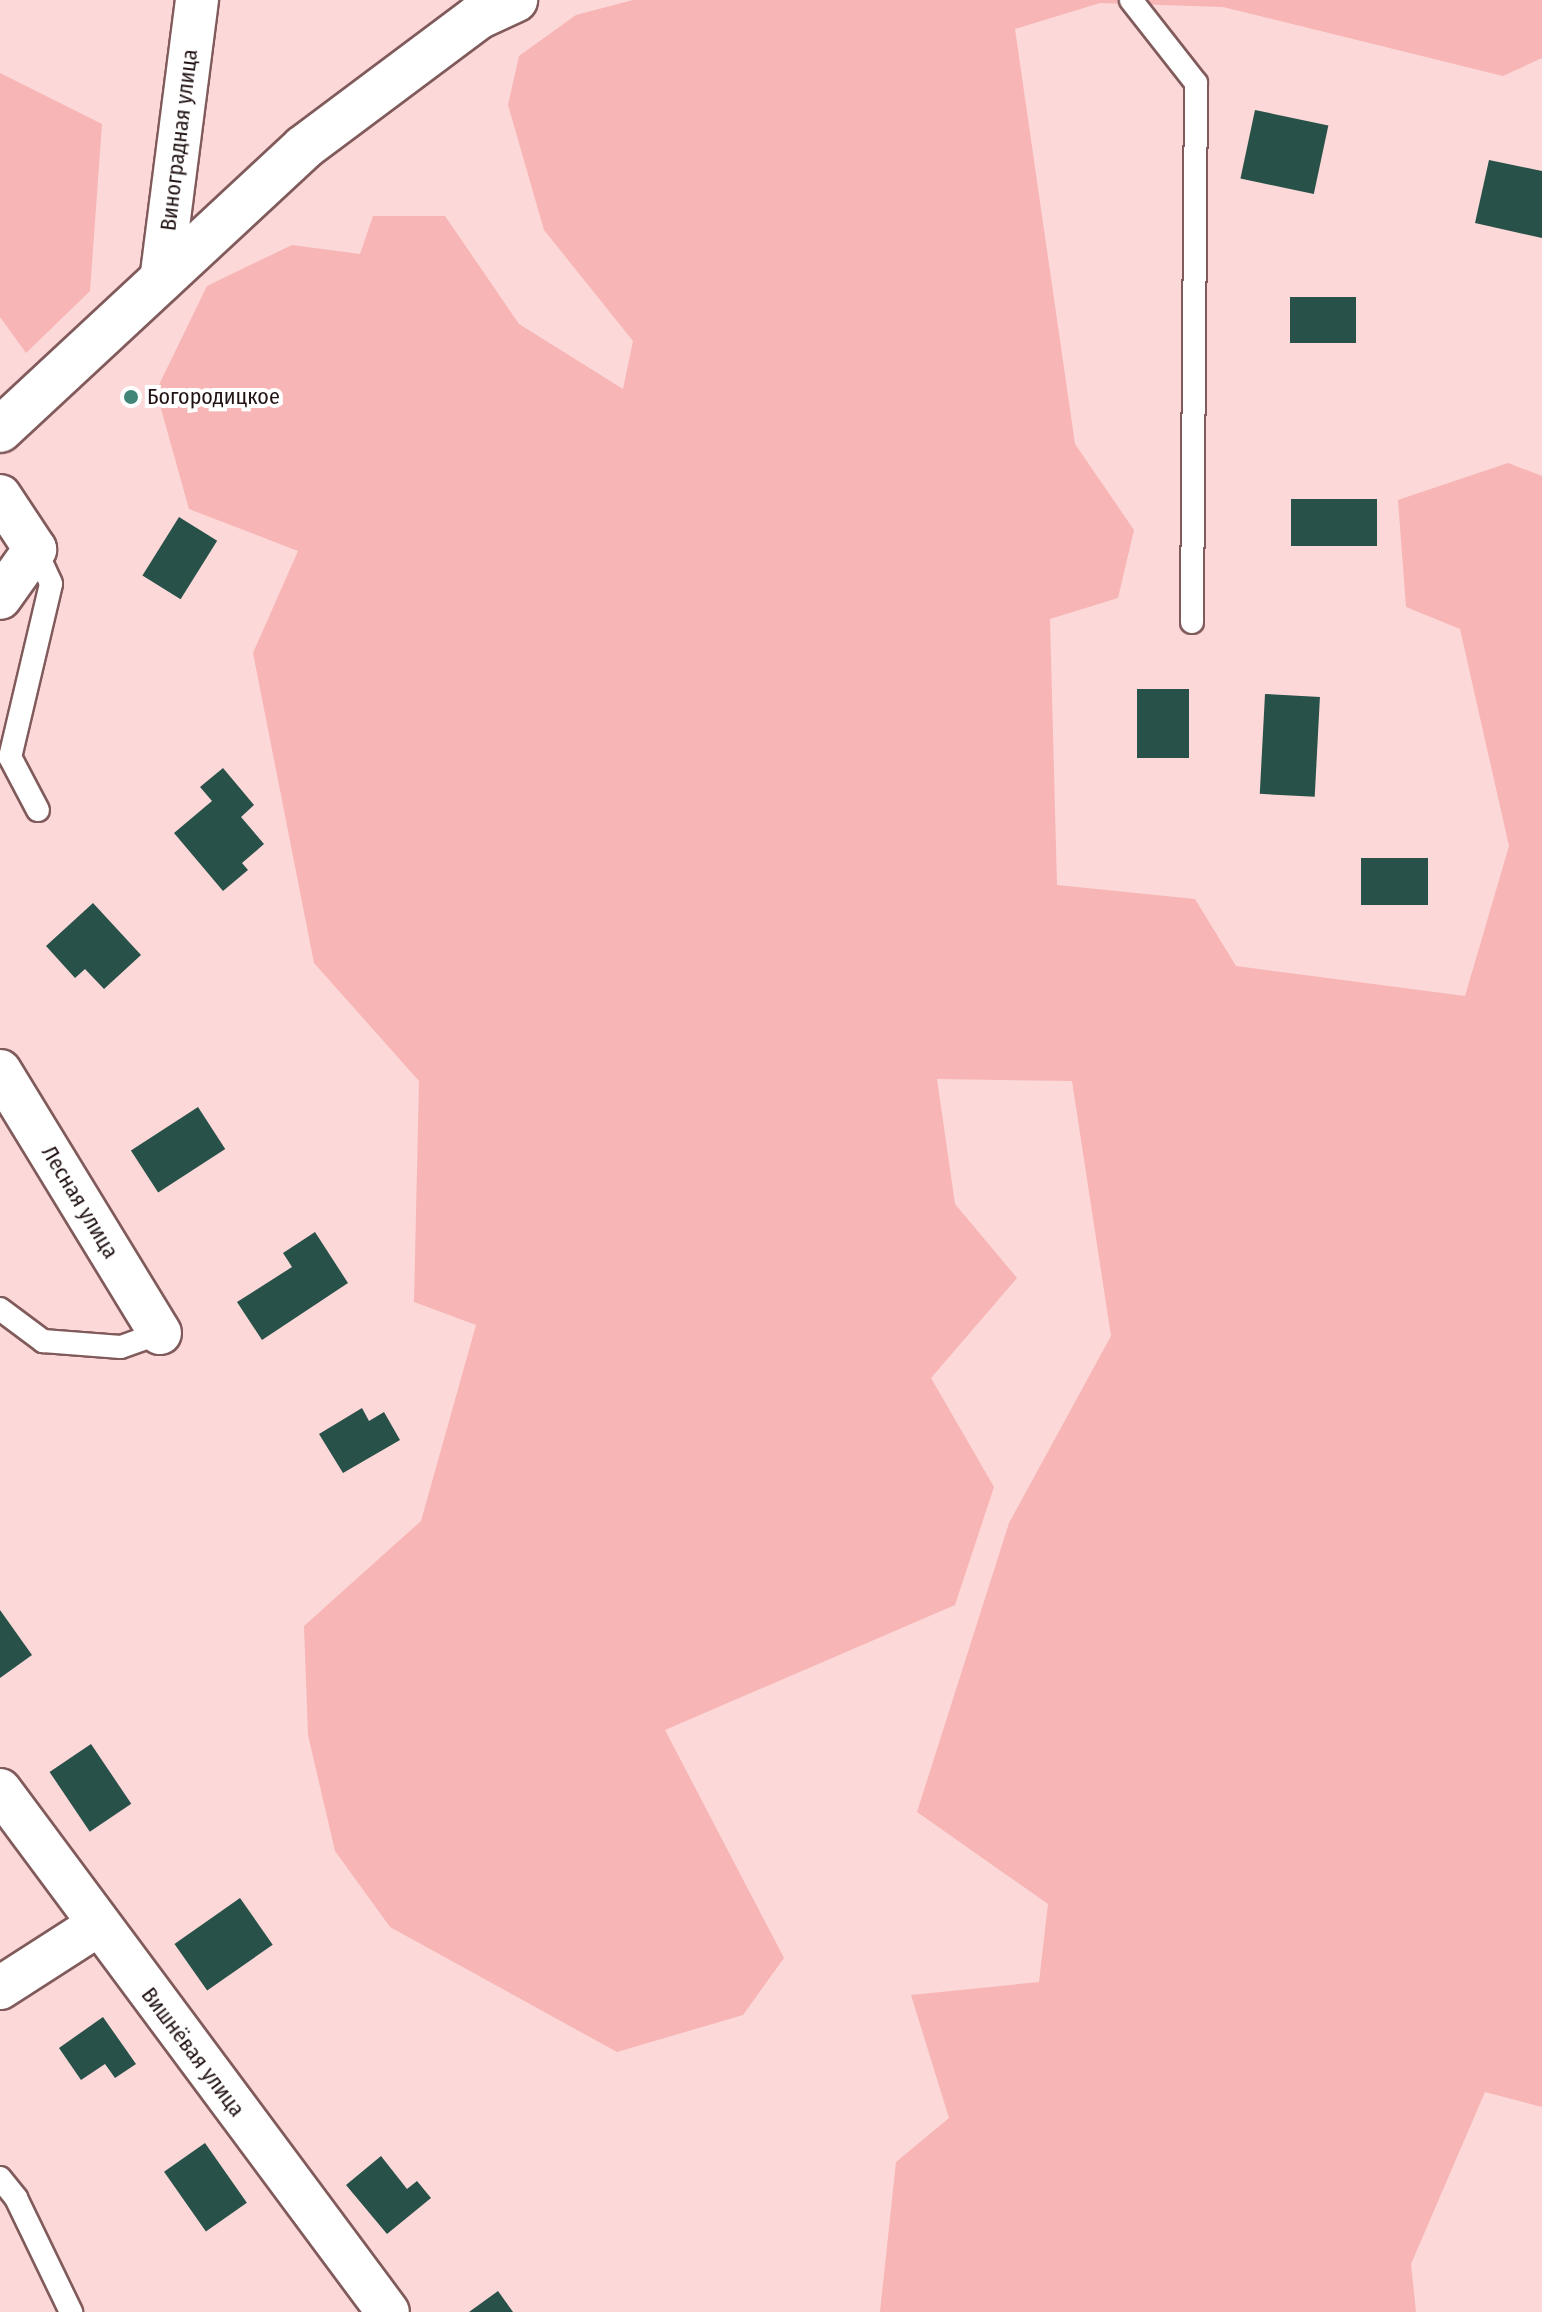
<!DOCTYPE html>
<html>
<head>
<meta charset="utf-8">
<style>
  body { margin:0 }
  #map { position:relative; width:1542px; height:2312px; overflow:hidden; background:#fcd8d8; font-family:"Fira Sans Condensed",sans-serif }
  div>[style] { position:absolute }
  .green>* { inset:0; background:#f7b5b5 }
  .building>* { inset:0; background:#275149; transform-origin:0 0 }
  .roads { filter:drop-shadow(2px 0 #815b5c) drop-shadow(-2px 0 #815b5c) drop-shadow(0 2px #815b5c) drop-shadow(0 -2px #815b5c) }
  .lane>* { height:22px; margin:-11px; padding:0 11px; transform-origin:11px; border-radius:11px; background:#fff }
  .street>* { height:42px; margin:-21px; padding:0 21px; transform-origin:21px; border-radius:21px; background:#fff }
  .secondary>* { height:44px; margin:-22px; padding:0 22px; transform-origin:22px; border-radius:22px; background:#fff }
  .dots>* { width:22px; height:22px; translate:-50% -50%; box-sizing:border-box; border:4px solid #fff; border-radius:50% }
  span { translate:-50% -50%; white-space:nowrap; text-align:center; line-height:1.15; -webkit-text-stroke:8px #fff; paint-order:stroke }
  .street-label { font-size:22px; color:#221313 }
  .poi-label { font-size:22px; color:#221313 }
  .left { translate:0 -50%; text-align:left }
</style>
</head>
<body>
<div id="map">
  <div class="green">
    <i style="clip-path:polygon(633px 0,1542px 0,1542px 58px,1503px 76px,1223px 7px,1100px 3px,1015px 29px,1075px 444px,1134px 530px,1118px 598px,1050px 619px,1057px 885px,1195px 899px,1236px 966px,1465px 996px,1509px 846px,1460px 629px,1406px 607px,1398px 500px,1508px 463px,1542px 476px,1542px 2107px,1485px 2092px,1411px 2264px,1416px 2312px,880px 2312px,896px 2162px,949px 2118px,911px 1995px,1039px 1982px,1048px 1904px,917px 1812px,1009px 1523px,1111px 1336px,1072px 1081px,937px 1079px,955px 1204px,1017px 1278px,931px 1378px,994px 1487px,955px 1605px,665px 1730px,784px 1958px,743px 2015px,617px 2052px,390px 1927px,335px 1851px,308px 1735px,304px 1626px,421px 1521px,476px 1325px,414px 1302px,419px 1081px,314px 963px,253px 653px,298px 551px,189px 509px,156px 391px,207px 286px,292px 245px,360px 254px,373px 216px,445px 216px,519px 324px,623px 389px,633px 341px,544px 230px,508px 105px,519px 56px,576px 15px)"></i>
    <i style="clip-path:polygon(0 73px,102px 124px,90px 291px,26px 353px,0 317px)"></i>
  </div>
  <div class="building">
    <i style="left:1255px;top:110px;width:75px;height:70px;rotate:12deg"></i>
    <i style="clip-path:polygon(1489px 160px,1542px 171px,1542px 238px,1475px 223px)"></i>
    <i style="left:1290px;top:297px;width:66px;height:46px"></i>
    <i style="left:1291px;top:499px;width:86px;height:47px"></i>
    <i style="left:179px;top:517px;width:45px;height:69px;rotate:32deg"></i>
    <i style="left:1137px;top:689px;width:52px;height:69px"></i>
    <i style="left:1265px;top:694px;width:55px;height:100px;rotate:3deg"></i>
    <i style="clip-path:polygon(223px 768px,254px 805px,241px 817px,264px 844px,242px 863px,248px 870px,223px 891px,174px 833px,212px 801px,200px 787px)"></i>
    <i style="left:1361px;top:858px;width:67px;height:47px"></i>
    <i style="clip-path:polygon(93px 903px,141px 955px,104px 989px,85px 969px,75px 978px,46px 946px)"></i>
    <i style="left:198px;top:1107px;width:50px;height:80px;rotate:57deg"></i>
    <i style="clip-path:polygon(315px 1232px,348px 1283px,262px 1340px,237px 1302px,292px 1267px,283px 1253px)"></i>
    <i style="clip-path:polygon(362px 1408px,369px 1421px,384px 1412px,400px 1440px,343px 1473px,319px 1434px)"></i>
    <i style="clip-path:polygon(0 1610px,32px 1655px,0 1678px)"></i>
    <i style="left:91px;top:1744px;width:72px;height:50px;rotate:56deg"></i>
    <i style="left:240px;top:1898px;width:57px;height:80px;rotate:55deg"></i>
    <i style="clip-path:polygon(103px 2017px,136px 2064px,115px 2078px,105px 2064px,81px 2080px,59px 2048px)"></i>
    <i style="left:205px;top:2143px;width:73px;height:50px;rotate:55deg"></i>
    <i style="clip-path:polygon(381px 2156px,407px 2189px,417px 2181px,431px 2198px,387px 2234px,346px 2185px)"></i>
    <i style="clip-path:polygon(498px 2291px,513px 2312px,469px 2312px)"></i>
  </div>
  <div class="roads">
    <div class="lane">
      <i style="left:1131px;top:0;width:105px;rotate:51.9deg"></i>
      <i style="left:1196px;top:83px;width:539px;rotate:90.43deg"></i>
      <i style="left:35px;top:549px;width:38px;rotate:65deg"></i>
      <i style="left:51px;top:584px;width:178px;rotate:103.3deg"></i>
      <i style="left:10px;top:757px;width:60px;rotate:62.2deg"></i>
      <i style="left:0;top:1309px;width:54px;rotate:36.7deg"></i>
      <i style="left:43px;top:1341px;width:78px;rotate:4.4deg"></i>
      <i style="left:121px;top:1347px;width:41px;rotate:-19.7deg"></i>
      <i style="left:0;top:2178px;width:26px;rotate:51deg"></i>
      <i style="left:16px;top:2198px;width:127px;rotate:64.2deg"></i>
    </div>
    <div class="street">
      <i style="left:161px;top:281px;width:283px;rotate:-82.7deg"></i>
      <i style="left:0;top:496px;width:64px;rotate:56.6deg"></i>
      <i style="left:35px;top:549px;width:60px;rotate:125.5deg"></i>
      <i style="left:0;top:1071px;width:307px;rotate:58.6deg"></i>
      <i style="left:0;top:1790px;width:650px;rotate:53.38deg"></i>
      <i style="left:0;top:1988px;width:117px;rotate:-32.7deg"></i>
    </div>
    <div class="secondary">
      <i style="left:0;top:430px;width:414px;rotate:-42.9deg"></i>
      <i style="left:303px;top:148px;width:219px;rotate:-36.8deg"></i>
      <i style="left:478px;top:17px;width:41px;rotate:-24.7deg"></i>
    </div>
  </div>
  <div class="dots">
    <i style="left:131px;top:397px;background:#418578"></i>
  </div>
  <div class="street-label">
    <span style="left:179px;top:140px;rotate:-83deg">Виноградная улица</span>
    <span style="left:80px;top:1202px;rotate:59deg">Лесная улица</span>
    <span style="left:193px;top:2052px;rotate:53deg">Вишнёвая улица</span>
  </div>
  <div class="poi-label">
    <span class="left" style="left:147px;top:397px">Богородицкое</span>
  </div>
</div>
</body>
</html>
